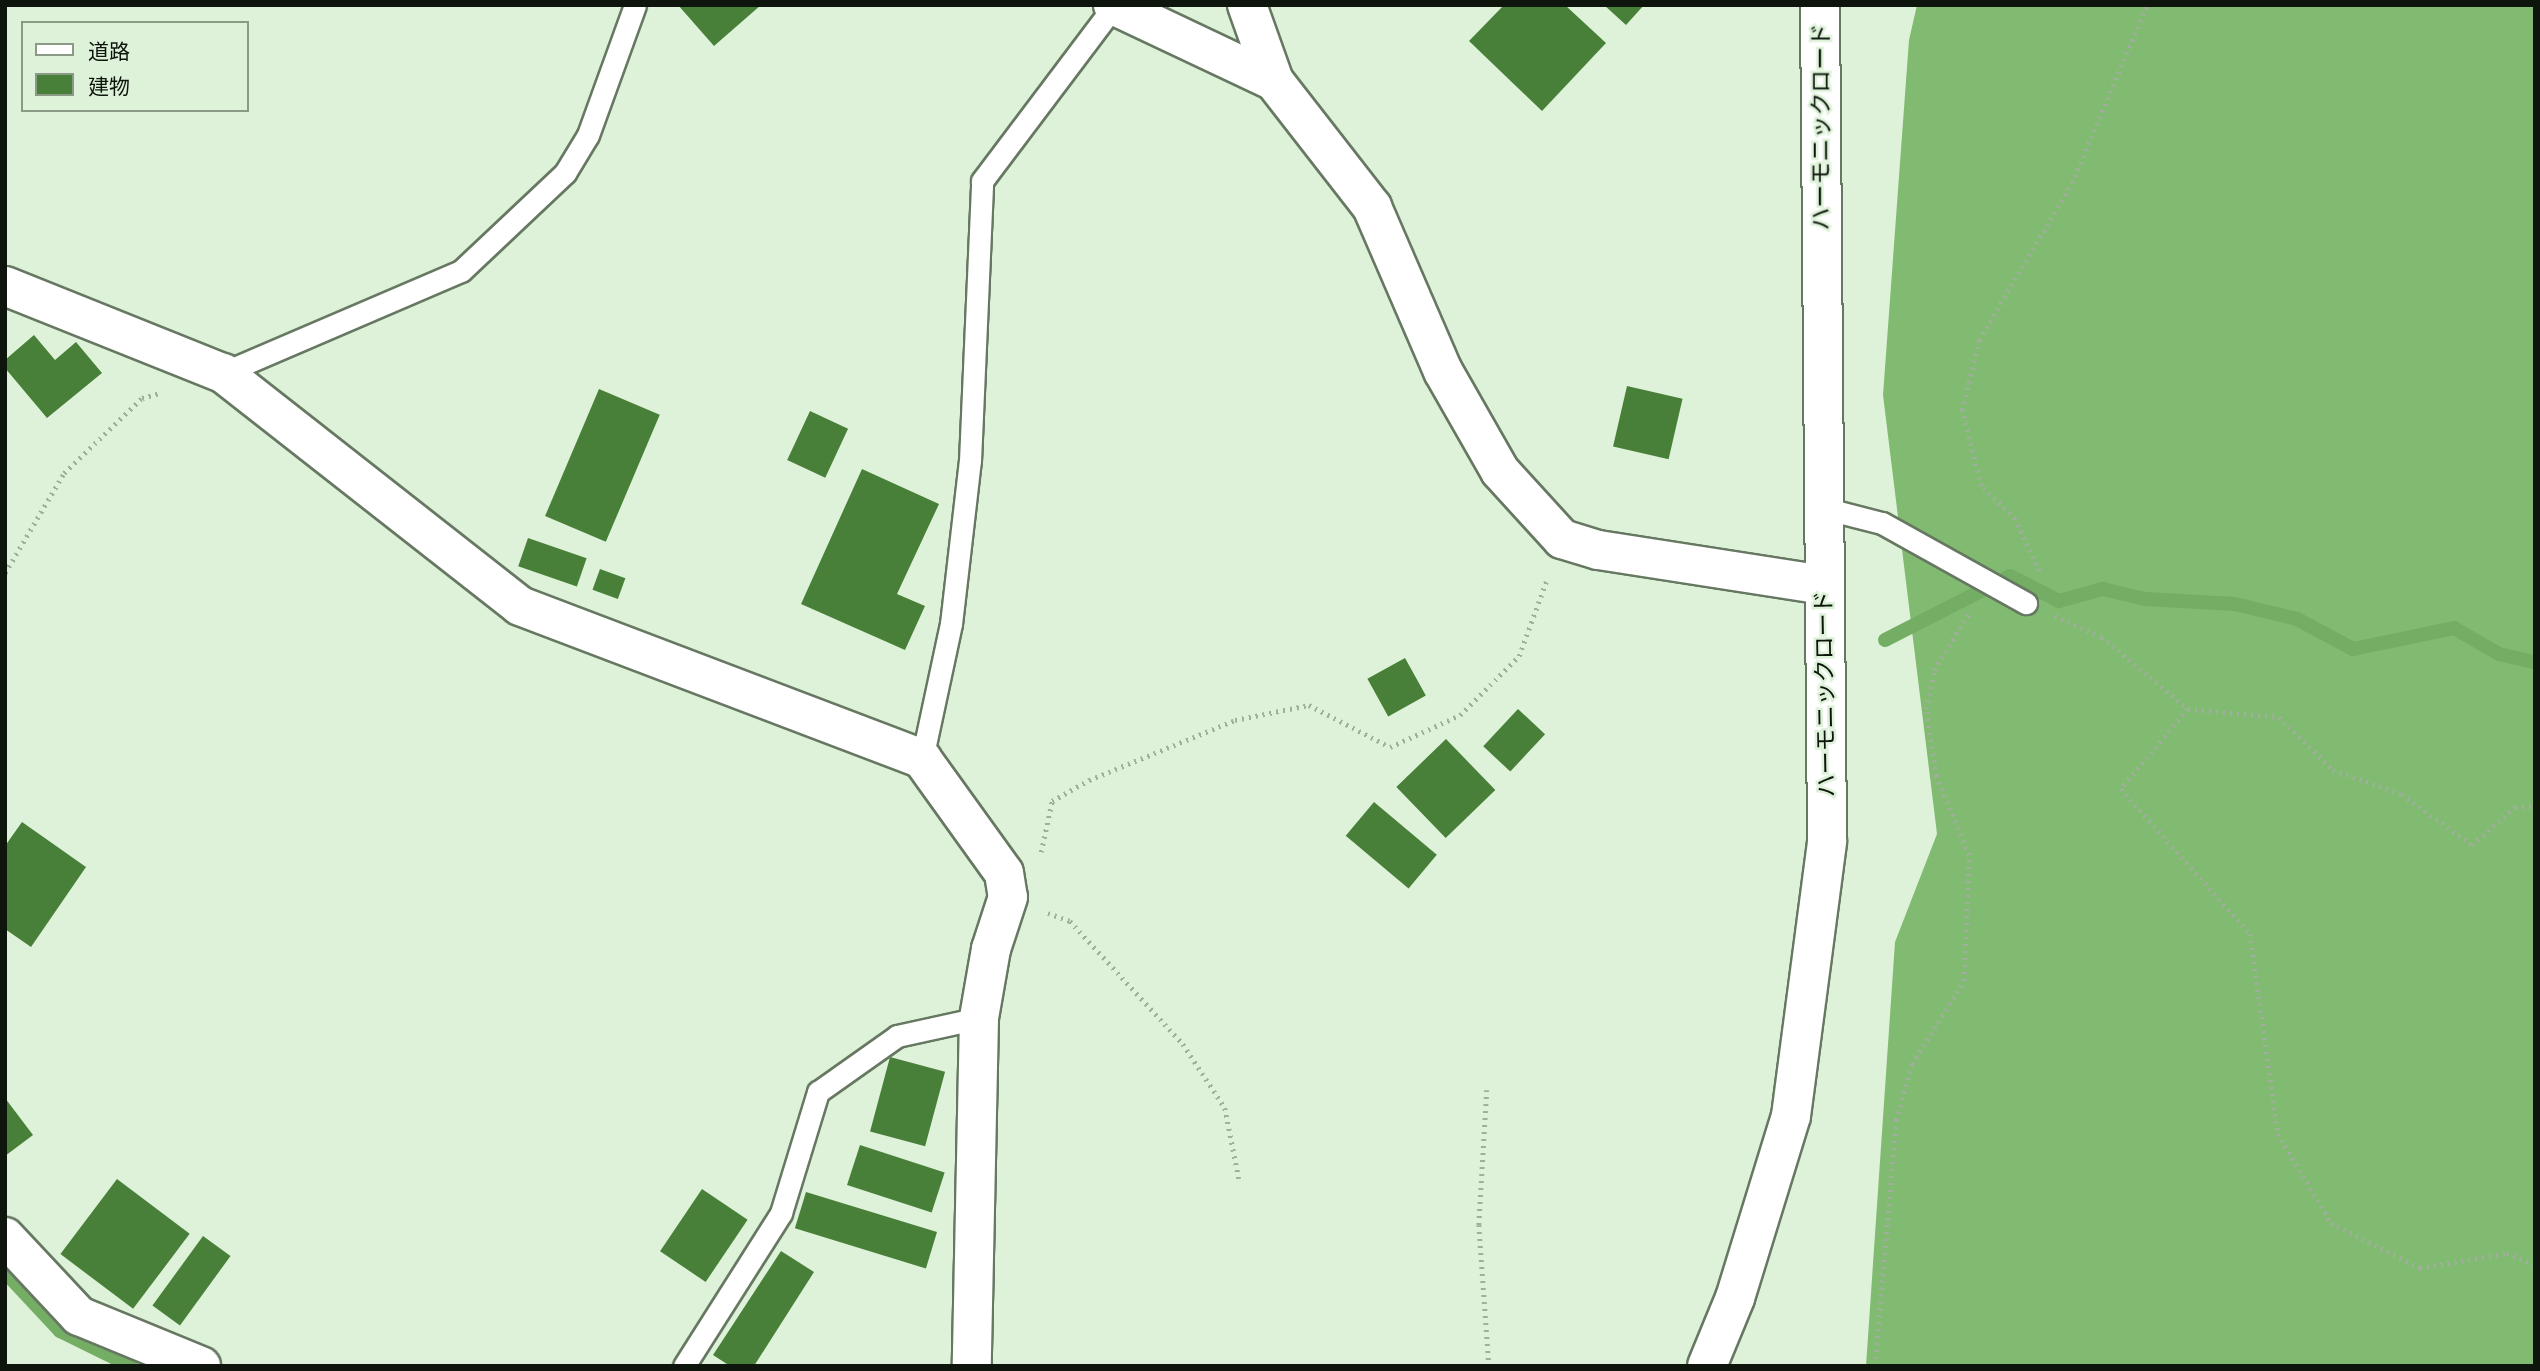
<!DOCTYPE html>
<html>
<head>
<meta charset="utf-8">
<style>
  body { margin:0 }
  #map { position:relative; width:2540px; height:1371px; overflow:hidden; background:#def2d9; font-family:"PT Sans","Noto Sans JP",sans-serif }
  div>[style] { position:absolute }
  .forest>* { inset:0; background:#81bb71 }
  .stream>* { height:14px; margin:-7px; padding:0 7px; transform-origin:7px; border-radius:7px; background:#74ad64 }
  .building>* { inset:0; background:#498039; transform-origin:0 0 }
  .path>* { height:4.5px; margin-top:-2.25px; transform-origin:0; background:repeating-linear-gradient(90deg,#9faf9b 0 2px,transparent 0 7px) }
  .roads { filter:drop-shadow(2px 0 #677862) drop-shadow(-2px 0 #677862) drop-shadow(0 2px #677862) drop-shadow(0 -2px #677862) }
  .service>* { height:21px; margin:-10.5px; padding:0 10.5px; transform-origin:10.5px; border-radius:10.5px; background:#fff }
  .minor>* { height:38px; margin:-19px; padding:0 19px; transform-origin:19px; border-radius:19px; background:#fff }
  .tertiary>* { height:38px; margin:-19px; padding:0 19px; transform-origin:19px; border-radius:19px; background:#fff }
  span { translate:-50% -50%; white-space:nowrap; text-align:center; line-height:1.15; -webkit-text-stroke:5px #def2d9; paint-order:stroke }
  .street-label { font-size:23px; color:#0e150d }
  .frame { position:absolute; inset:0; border:7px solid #0e150d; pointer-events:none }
  .legend { position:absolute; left:21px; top:21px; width:228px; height:91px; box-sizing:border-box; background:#def2d9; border:2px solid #8b9a87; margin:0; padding:9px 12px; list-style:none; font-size:21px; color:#0e150d }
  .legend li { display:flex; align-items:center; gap:14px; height:35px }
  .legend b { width:35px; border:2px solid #8b9a87 }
</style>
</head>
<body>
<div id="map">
  <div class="forest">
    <i style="clip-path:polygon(1917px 5px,2535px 5px,2535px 1366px,1866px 1366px,1895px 942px,1937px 834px,1883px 395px,1909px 40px)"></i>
  </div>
  <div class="stream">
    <i style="left:1885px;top:640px;width:140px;rotate:-27.1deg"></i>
    <i style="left:2010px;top:576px;width:55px;rotate:27deg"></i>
    <i style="left:2059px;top:601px;width:46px;rotate:-15.3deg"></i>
    <i style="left:2103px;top:589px;width:43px;rotate:13.4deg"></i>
    <i style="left:2145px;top:599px;width:90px;rotate:3.2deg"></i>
    <i style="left:2235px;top:604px;width:64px;rotate:13.6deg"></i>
    <i style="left:2297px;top:619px;width:64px;rotate:28.2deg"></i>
    <i style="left:2353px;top:649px;width:103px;rotate:-11.7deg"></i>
    <i style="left:2454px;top:628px;width:52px;rotate:30deg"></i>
    <i style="left:2499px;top:654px;width:37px;rotate:13deg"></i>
    <i style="left:5px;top:1272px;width:81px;rotate:47deg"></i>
    <i style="left:60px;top:1331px;width:79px;rotate:26.2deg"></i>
  </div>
  <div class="building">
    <i style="clip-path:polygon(678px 5px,761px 5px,714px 46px)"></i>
    <i style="clip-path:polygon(1504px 5px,1565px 5px,1606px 43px,1542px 111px,1469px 41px)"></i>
    <i style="clip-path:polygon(1604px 5px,1644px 5px,1626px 25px)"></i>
    <i style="clip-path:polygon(34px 335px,55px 360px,76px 342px,102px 373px,47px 418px,5px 368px,5px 360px)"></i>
    <i style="left:1627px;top:386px;width:57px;height:62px;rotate:13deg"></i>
    <i style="left:599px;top:389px;width:66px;height:138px;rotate:23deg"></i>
    <i style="left:810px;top:411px;width:42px;height:54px;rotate:25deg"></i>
    <i style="clip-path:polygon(862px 469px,939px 504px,897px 594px,925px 606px,905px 650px,801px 604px)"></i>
    <i style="left:528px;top:538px;width:62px;height:30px;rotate:19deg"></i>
    <i style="left:600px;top:569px;width:27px;height:22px;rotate:20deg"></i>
    <i style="left:1405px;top:658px;width:43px;height:43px;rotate:61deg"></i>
    <i style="left:1518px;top:709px;width:37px;height:51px;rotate:43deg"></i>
    <i style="left:1446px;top:739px;width:71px;height:69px;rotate:46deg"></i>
    <i style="left:1374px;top:802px;width:82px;height:44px;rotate:40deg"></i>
    <i style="clip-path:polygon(22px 822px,86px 867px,31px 947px,5px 929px,5px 846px)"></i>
    <i style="left:890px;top:1057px;width:57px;height:77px;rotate:15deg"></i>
    <i style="clip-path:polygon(5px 1098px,33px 1135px,5px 1156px)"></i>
    <i style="left:860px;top:1145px;width:89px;height:42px;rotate:18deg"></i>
    <i style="left:117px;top:1179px;width:91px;height:94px;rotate:37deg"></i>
    <i style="left:702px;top:1189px;width:55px;height:75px;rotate:34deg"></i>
    <i style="left:806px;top:1192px;width:137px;height:38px;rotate:17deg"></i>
    <i style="left:203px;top:1236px;width:34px;height:86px;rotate:36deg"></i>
    <i style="clip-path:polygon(781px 1251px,814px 1272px,754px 1366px,730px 1366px,713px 1355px)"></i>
  </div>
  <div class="path">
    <i style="left:2039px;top:571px;width:57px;rotate:-114.8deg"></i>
    <i style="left:2015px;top:519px;width:47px;rotate:-135.9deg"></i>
    <i style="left:1981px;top:486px;width:78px;rotate:-104deg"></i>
    <i style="left:1962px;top:410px;width:72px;rotate:-76.3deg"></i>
    <i style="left:1979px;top:340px;width:182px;rotate:-59.4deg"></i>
    <i style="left:2072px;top:183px;width:193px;rotate:-67.2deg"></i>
    <i style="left:5px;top:573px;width:116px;rotate:-59.5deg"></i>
    <i style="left:64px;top:473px;width:108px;rotate:-43.9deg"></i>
    <i style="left:142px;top:398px;width:18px;rotate:-16deg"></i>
    <i style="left:2055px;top:616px;width:51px;rotate:24.1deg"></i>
    <i style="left:2102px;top:637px;width:112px;rotate:39.9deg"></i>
    <i style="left:2188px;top:709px;width:91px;rotate:5deg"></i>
    <i style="left:2279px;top:717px;width:76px;rotate:44.5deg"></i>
    <i style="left:2333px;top:770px;width:73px;rotate:19.2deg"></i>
    <i style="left:2402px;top:794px;width:87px;rotate:36.1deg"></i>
    <i style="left:2472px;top:845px;width:57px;rotate:-41.5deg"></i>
    <i style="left:2515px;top:807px;width:20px;rotate:-3deg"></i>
    <i style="left:2188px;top:709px;width:104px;rotate:129.9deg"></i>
    <i style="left:2121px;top:789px;width:194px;rotate:48.3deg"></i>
    <i style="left:2250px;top:934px;width:202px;rotate:82deg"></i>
    <i style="left:2278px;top:1134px;width:104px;rotate:59.2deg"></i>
    <i style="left:2331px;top:1223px;width:100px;rotate:26.8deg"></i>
    <i style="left:2420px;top:1268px;width:88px;rotate:-9.8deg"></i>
    <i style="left:2507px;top:1253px;width:30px;rotate:23deg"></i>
    <i style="left:1041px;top:852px;width:52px;rotate:-77.8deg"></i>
    <i style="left:1052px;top:801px;width:43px;rotate:-29.6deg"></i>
    <i style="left:1089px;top:780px;width:158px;rotate:-22.3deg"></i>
    <i style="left:1235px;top:720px;width:76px;rotate:-11.5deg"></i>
    <i style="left:1309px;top:705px;width:91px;rotate:27.4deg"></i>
    <i style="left:1390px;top:747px;width:77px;rotate:-24.6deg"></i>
    <i style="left:1460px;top:715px;width:83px;rotate:-45deg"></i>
    <i style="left:1519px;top:656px;width:82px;rotate:-70deg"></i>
    <i style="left:1048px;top:913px;width:23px;rotate:20deg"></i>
    <i style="left:1070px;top:921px;width:167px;rotate:47.4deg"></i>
    <i style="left:1183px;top:1044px;width:77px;rotate:56.7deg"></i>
    <i style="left:1225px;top:1108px;width:72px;rotate:78.8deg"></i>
    <i style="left:1487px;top:1090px;width:135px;rotate:93.4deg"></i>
    <i style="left:1479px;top:1225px;width:141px;rotate:85.9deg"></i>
    <i style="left:1875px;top:1366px;width:247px;rotate:-85.1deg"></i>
    <i style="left:1896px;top:1120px;width:58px;rotate:-74.1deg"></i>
    <i style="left:1912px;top:1064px;width:98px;rotate:-57.9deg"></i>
    <i style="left:1964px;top:981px;width:126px;rotate:-87.7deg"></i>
    <i style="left:1969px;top:855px;width:86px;rotate:-112.7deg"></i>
    <i style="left:1936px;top:776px;width:68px;rotate:-98.5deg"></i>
    <i style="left:1926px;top:709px;width:40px;rotate:-78deg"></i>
    <i style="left:1934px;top:670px;width:70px;rotate:-58.3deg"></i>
  </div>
  <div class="roads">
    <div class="service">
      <i style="left:223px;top:373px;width:259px;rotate:-23.2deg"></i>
      <i style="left:461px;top:271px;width:143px;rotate:-43.3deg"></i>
      <i style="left:565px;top:173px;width:44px;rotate:-58.8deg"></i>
      <i style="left:588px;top:135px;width:138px;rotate:-70.1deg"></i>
      <i style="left:1823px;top:508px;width:61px;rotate:14.3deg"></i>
      <i style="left:1882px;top:523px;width:165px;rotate:29.1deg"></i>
      <i style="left:922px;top:759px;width:138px;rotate:-77.9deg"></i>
      <i style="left:951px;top:624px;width:164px;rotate:-83.4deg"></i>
      <i style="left:970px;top:461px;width:280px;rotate:-87.5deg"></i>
      <i style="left:982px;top:181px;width:219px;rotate:-53deg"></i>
      <i style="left:684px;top:1366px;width:181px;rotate:-57.6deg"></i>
      <i style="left:781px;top:1213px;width:127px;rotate:-73deg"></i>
      <i style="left:818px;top:1092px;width:97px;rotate:-35.3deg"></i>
      <i style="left:897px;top:1036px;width:84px;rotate:-12.4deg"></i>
    </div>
    <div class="minor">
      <i style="left:1113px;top:5px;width:178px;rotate:25.3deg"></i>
      <i style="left:1247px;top:5px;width:81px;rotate:70.4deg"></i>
      <i style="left:1274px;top:81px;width:160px;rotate:52.1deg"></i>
      <i style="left:1372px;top:207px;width:179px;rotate:66.6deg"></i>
      <i style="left:1443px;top:371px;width:115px;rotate:60.3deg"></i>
      <i style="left:1500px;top:471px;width:92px;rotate:47.6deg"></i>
      <i style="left:1562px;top:539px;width:38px;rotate:17deg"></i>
      <i style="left:1598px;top:550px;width:229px;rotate:8.8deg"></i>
      <i style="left:5px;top:286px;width:235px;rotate:21.8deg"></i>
      <i style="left:223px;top:373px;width:377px;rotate:38.1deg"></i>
      <i style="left:520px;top:606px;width:430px;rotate:20.8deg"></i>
      <i style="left:922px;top:759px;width:140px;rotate:54.3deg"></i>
      <i style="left:1004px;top:873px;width:24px;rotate:81deg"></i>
      <i style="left:1008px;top:897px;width:55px;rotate:108.1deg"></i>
      <i style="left:991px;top:949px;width:70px;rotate:99.9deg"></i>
      <i style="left:979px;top:1018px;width:348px;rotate:91.2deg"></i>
      <i style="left:5px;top:1237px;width:108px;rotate:46.9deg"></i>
      <i style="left:79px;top:1316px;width:132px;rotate:22.3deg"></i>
    </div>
    <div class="tertiary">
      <i style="left:1707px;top:1366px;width:74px;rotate:-67.6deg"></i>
      <i style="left:1735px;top:1298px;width:190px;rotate:-72.9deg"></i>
      <i style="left:1791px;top:1116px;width:277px;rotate:-82.5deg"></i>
      <i style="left:1827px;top:841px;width:836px;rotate:-90.48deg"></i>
    </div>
  </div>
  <div class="street-label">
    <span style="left:1821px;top:127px;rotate:-90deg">ハーモニックロード</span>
    <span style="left:1825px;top:694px;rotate:-91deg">ハーモニックロード</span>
  </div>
  <div class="frame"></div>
  <ul class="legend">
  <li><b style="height:9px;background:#fff"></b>道路</li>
  <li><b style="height:19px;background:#498039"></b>建物</li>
  </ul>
</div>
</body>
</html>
